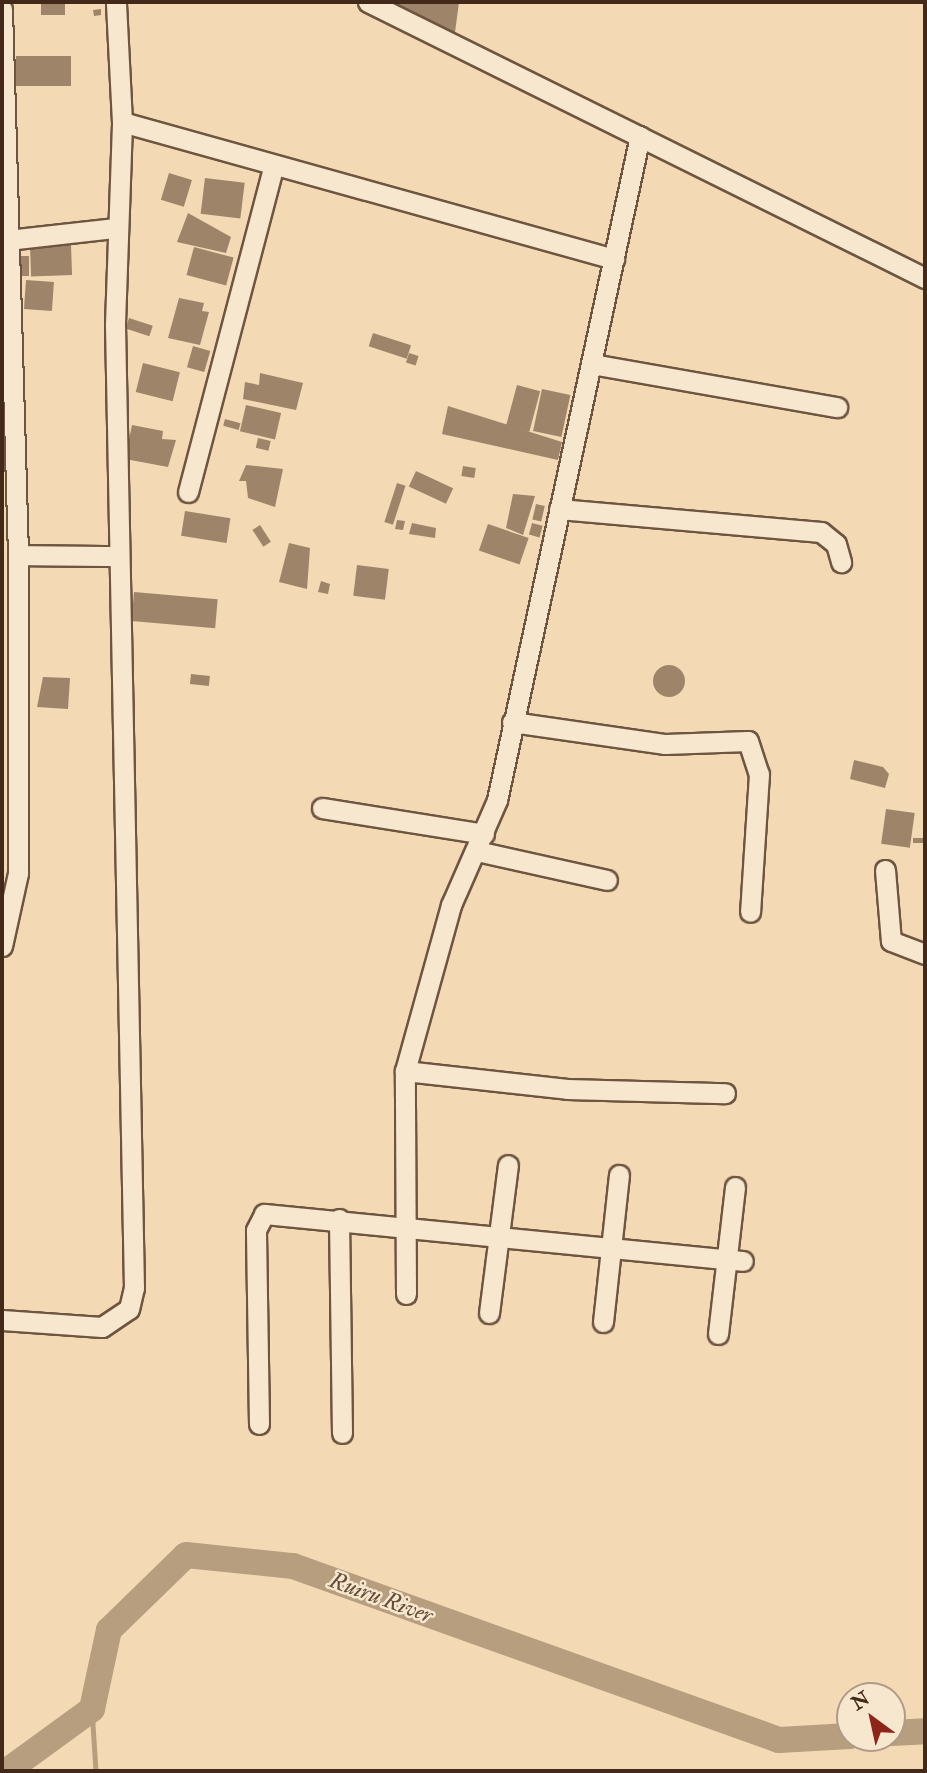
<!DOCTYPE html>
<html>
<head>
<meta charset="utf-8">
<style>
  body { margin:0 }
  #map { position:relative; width:927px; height:1773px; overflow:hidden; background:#f3dab4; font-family:"IM FELL Double Pica",serif }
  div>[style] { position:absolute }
  .stream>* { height:4.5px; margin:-2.25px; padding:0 2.25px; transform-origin:2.25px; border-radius:2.25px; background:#b79e7f }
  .river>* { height:26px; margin:-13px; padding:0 13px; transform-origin:13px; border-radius:13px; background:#b79e7f }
  .building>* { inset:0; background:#9e856a; transform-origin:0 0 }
  .round { border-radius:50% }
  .roads { filter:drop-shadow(2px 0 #6e5540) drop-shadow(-2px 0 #6e5540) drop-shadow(0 2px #6e5540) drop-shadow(0 -2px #6e5540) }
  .minor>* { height:19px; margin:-9.5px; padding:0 9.5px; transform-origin:9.5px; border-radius:9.5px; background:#f7e7ce }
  span { translate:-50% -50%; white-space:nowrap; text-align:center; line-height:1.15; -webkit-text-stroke:5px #f7e7ce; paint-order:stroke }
  .water-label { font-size:23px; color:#654c38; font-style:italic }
  .frame { position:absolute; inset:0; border:4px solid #422919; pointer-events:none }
  .north { position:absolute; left:836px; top:1682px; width:70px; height:70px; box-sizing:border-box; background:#f7e7ce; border:2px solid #af9b86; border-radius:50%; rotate:327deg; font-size:19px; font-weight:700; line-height:28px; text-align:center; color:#422919 }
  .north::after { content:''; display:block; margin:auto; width:24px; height:32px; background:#8f2418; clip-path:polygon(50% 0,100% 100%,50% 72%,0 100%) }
</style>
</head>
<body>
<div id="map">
  <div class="stream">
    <i style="left:92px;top:1709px;width:62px;rotate:86.3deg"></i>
  </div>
  <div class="river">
    <i style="left:892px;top:1733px;width:33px;rotate:-3deg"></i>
    <i style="left:7px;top:1771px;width:105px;rotate:-36.1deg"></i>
    <i style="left:92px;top:1709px;width:81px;rotate:-77.9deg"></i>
    <i style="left:109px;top:1630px;width:107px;rotate:-44.2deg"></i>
    <i style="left:186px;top:1555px;width:108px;rotate:5.9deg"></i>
    <i style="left:293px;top:1566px;width:516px;rotate:19.7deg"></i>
    <i style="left:779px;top:1740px;width:71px;rotate:-3.2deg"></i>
  </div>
  <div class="building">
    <i style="left:41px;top:2px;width:24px;height:13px"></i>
    <i style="clip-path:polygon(396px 2px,459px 2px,454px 40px,394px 12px)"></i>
    <i style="clip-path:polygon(101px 9px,101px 15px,94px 16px,93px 10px)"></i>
    <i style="left:16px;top:56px;width:55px;height:30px"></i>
    <i style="left:169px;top:173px;width:24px;height:28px;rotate:17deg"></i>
    <i style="left:205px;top:178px;width:40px;height:36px;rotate:7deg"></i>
    <i style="clip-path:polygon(188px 213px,231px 237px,226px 253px,177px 242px)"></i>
    <i style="left:71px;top:245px;width:30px;height:41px;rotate:88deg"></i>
    <i style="left:194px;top:247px;width:41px;height:29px;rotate:15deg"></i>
    <i style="left:18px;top:256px;width:11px;height:20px"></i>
    <i style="left:26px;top:280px;width:28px;height:29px;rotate:4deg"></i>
    <i style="clip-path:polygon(179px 298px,204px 303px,202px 311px,209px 312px,200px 345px,168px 338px)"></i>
    <i style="left:129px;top:318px;width:25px;height:11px;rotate:18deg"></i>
    <i style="left:373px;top:333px;width:40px;height:14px;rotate:18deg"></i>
    <i style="left:193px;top:346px;width:18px;height:22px;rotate:16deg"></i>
    <i style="left:409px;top:353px;width:10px;height:10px;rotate:17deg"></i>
    <i style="left:143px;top:363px;width:38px;height:30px;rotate:14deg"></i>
    <i style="clip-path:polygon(260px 373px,303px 383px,296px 410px,243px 399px,245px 382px,259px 385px)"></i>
    <i style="left:517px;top:385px;width:24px;height:42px;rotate:15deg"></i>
    <i style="left:542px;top:389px;width:29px;height:43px;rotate:12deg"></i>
    <i style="left:246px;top:405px;width:36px;height:27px;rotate:13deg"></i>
    <i style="clip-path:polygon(448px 406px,562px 442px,558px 460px,442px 434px)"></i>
    <i style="left:225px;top:419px;width:16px;height:7px;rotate:15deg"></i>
    <i style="clip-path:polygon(132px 425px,163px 431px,162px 439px,176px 440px,168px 467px,125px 459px)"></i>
    <i style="left:258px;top:438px;width:13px;height:10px;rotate:13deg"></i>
    <i style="clip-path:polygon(246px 465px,283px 469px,275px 507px,248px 498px,246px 481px,239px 481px)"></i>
    <i style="left:463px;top:466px;width:13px;height:10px;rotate:9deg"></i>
    <i style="left:416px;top:471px;width:41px;height:17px;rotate:25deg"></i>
    <i style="left:397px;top:483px;width:9px;height:41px;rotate:18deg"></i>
    <i style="clip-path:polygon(513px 494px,535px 496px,523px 535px,506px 528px)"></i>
    <i style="left:536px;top:504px;width:9px;height:16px;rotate:13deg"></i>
    <i style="left:185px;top:511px;width:46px;height:25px;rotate:9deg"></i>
    <i style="clip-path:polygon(397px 520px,405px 521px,403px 530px,395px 529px)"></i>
    <i style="clip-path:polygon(412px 523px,436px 528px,435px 538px,409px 534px)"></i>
    <i style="left:532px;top:523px;width:11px;height:12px;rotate:15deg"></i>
    <i style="left:488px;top:524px;width:43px;height:28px;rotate:19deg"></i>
    <i style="left:260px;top:525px;width:20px;height:9px;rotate:57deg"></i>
    <i style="clip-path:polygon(289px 543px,310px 548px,307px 589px,279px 582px)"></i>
    <i style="left:357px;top:565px;width:32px;height:31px;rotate:7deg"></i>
    <i style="clip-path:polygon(321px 581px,330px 584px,328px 594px,318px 592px)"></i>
    <i style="left:134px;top:592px;width:84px;height:29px;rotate:5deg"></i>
    <i class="round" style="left:653px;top:665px;width:32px;height:32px"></i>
    <i style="left:191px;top:674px;width:19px;height:10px;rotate:6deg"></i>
    <i style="clip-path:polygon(43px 677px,70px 678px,68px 709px,37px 707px)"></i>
    <i style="clip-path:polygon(854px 760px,883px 767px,889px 774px,885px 788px,850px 779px)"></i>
    <i style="left:886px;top:809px;width:29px;height:35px;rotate:8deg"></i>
    <i style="left:913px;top:838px;width:12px;height:5px"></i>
  </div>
  <div class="roads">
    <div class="minor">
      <i style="left:368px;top:2px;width:622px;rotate:26.36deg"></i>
      <i style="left:2px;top:9px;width:546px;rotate:88.32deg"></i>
      <i style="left:122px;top:122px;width:511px;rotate:15.56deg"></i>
      <i style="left:8px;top:240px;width:108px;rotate:-6.4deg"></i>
      <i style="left:592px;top:364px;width:249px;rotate:10deg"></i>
      <i style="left:188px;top:492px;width:338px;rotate:-75.3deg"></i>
      <i style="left:559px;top:509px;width:263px;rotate:5deg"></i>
      <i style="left:821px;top:532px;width:19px;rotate:39deg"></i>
      <i style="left:836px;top:544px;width:19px;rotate:74deg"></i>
      <i style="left:512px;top:722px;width:155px;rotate:8.2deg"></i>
      <i style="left:665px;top:744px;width:83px;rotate:-2.1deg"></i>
      <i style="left:748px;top:741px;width:35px;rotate:72deg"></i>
      <i style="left:759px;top:774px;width:138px;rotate:93.7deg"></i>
      <i style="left:322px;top:808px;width:164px;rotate:9.1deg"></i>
      <i style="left:477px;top:851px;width:133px;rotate:12.6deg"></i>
      <i style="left:885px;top:870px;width:71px;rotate:85.2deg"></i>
      <i style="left:891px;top:941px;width:36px;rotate:21deg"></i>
      <i style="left:2px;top:946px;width:75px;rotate:-77.6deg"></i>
      <i style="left:18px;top:873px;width:318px;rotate:-90deg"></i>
      <i style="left:18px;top:555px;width:101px;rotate:0.6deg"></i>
      <i style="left:405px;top:1071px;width:163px;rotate:6.3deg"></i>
      <i style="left:567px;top:1089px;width:158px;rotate:1.5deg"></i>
      <i style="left:339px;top:1219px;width:214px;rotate:89.2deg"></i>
      <i style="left:406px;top:1294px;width:223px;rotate:-90.3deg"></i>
      <i style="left:405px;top:1071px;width:172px;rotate:-74.5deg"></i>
      <i style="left:451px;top:905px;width:115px;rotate:-66.3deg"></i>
      <i style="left:497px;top:800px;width:679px;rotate:-77.85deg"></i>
      <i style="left:489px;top:1313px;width:149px;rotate:-82.7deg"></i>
      <i style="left:2px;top:1320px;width:100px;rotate:4deg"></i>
      <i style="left:102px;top:1327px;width:32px;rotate:-34deg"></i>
      <i style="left:129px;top:1309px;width:22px;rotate:-77deg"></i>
      <i style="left:134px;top:1288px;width:964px;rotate:-91.13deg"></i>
      <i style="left:115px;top:324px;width:202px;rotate:-88deg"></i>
      <i style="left:122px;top:122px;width:120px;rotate:-92.9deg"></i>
      <i style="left:603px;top:1322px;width:148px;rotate:-83.8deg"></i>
      <i style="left:718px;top:1334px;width:148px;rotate:-83.4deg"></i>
      <i style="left:259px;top:1424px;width:194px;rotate:-90.9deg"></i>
      <i style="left:256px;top:1230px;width:18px;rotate:-63deg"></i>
      <i style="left:264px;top:1214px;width:481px;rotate:5.6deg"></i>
    </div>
  </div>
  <div class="water-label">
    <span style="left:381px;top:1598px;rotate:20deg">Ruiru River</span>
  </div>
  <div class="frame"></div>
  <div class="north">N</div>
</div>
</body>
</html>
